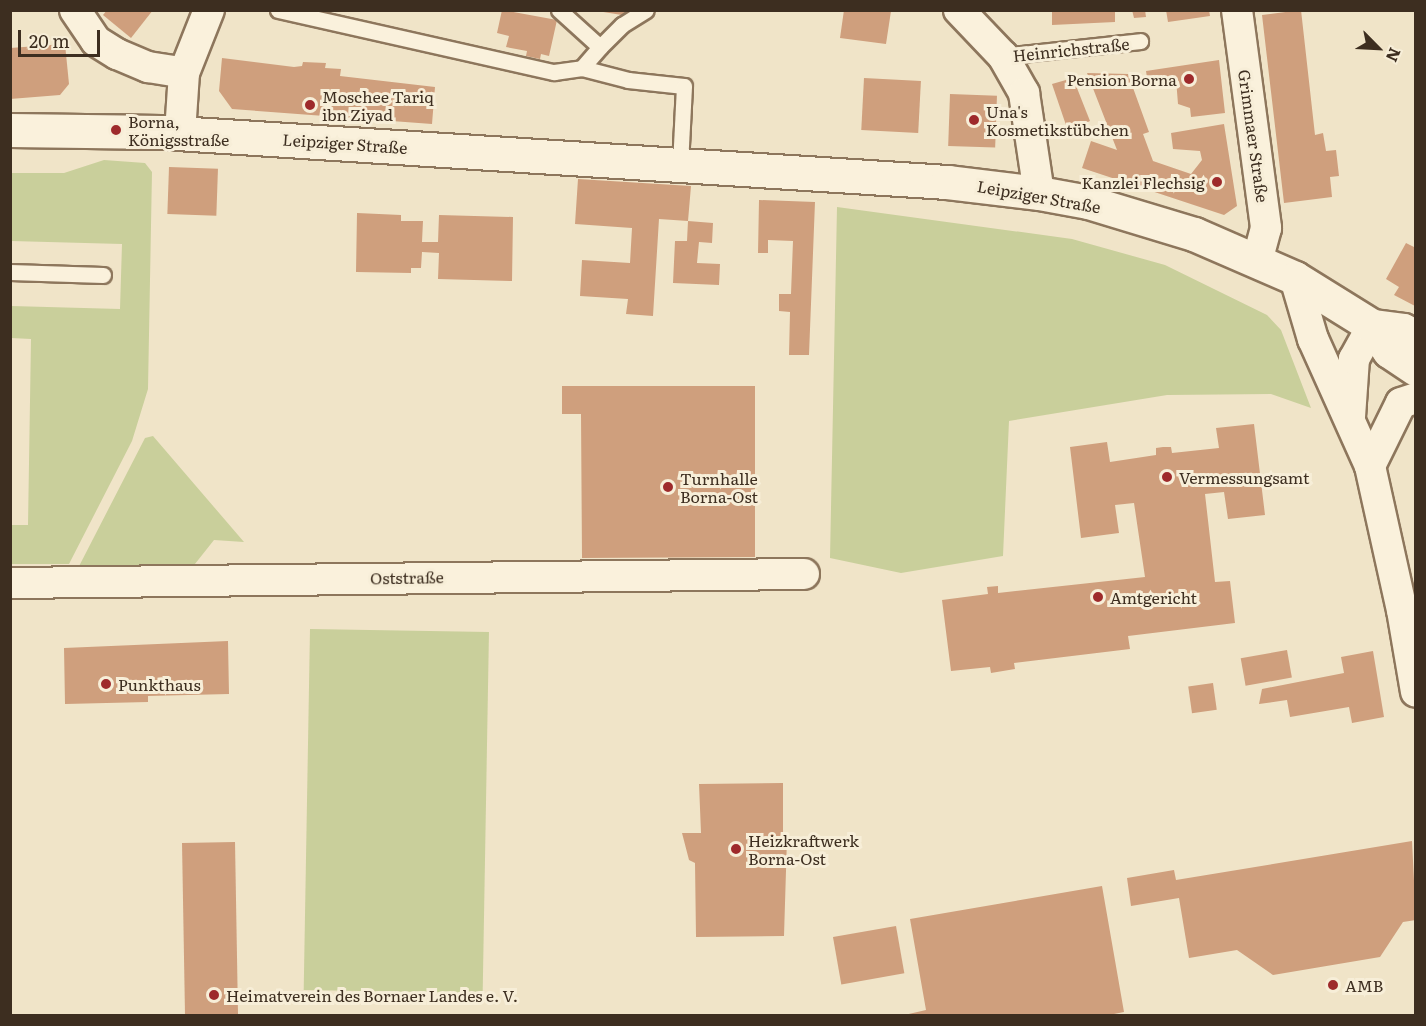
<!DOCTYPE html>
<html>
<head>
<meta charset="utf-8">
<style>
  body { margin:0 }
  #map { position:relative; width:1426px; height:1026px; overflow:hidden; background:#f0e4c8; font-family:Literata,serif }
  div>[style] { position:absolute }
  .green>* { inset:0; background:#c9cf9b; transform-origin:0 0 }
  .building>* { inset:0; background:#cf9f7d; transform-origin:0 0 }
  .roads { filter:drop-shadow(2px 0 #8d765c) drop-shadow(-2px 0 #8d765c) drop-shadow(0 2px #8d765c) drop-shadow(0 -2px #8d765c) }
  .lane>* { height:15px; margin:-7.5px; padding:0 7.5px; transform-origin:7.5px; border-radius:7.5px; background:#faf1dc }
  .street>* { height:30px; margin:-15px; padding:0 15px; transform-origin:15px; border-radius:15px; background:#faf1dc }
  .secondary>* { height:33px; margin:-16.5px; padding:0 16.5px; transform-origin:16.5px; border-radius:16.5px; background:#faf1dc }
  .dots>* { width:16px; height:16px; translate:-50% -50%; box-sizing:border-box; border:3px solid #f7eed8; border-radius:50% }
  span { translate:-50% -50%; white-space:nowrap; text-align:center; line-height:1.15; -webkit-text-stroke:6px #f7eed8; paint-order:stroke }
  .street-label { font-size:16px; color:#3d2e20 }
  .poi-label { font-size:16px; color:#3d2e20 }
  .right { translate:-100% -50%; text-align:right }
  .left { translate:0 -50%; text-align:left }
  .frame { position:absolute; inset:0; border:12px solid #3d2e20; pointer-events:none }
  .north { position:absolute; left:1348px; top:18px; width:60px; height:60px; -webkit-text-stroke:4px #f7eed8; paint-order:stroke; rotate:114deg; font-size:16px; font-weight:700; line-height:24px; text-align:center; color:#3d2e20 }
  .north::after { content:''; display:block; margin:auto; width:21px; height:27px; background:#3d2e20; clip-path:polygon(50% 0,100% 100%,50% 72%,0 100%) }
  .scale { position:absolute; left:18px; top:30px; width:82px; height:27px; box-sizing:border-box; border:3px solid #3d2e20; border-top:0; padding-left:8px; font-size:18px; line-height:21px; white-space:nowrap; color:#3d2e20; -webkit-text-stroke:4px #f7eed8; paint-order:stroke }
</style>
</head>
<body>
<div id="map">
  <div class="green">
    <i style="clip-path:polygon(104px 160px,145px 163px,152px 172px,148px 389px,132px 441px,69px 564px,11px 564px,11px 525px,28px 525px,31px 339px,11px 338px,11px 306px,120px 309px,122px 244px,11px 241px,11px 173px,64px 173px)"></i>
    <i style="clip-path:polygon(837px 207px,1072px 239px,1165px 265px,1267px 315px,1281px 330px,1311px 408px,1271px 394px,1167px 395px,1009px 421px,1003px 556px,901px 573px,830px 558px)"></i>
    <i style="clip-path:polygon(153px 436px,244px 542px,214px 540px,187px 574px,75px 574px,145px 438px)"></i>
    <i style="left:310px;top:629px;width:179px;height:361px;rotate:1deg"></i>
  </div>
  <div class="building">
    <i style="clip-path:polygon(107px 10px,153px 10px,131px 38px,103px 15px)"></i>
    <i style="clip-path:polygon(502px 10px,557px 20px,549px 56px,541px 54px,540px 59px,526px 56px,527px 51px,506px 47px,509px 36px,497px 33px)"></i>
    <i style="clip-path:polygon(591px 10px,635px 10px,628px 16px)"></i>
    <i style="clip-path:polygon(844px 10px,891px 11px,886px 44px,840px 38px)"></i>
    <i style="clip-path:polygon(1052px 10px,1115px 10px,1115px 22px,1052px 25px)"></i>
    <i style="clip-path:polygon(1132px 10px,1145px 10px,1146px 17px,1134px 18px)"></i>
    <i style="clip-path:polygon(1166px 10px,1209px 10px,1210px 16px,1168px 22px)"></i>
    <i style="clip-path:polygon(1301px 10px,1315px 135px,1323px 133px,1326px 151px,1336px 150px,1339px 176px,1330px 177px,1332px 197px,1284px 203px,1262px 15px)"></i>
    <i style="clip-path:polygon(65px 44px,69px 84px,60px 95px,10px 99px,10px 48px)"></i>
    <i style="clip-path:polygon(222px 58px,294px 67px,302px 66px,303px 62px,326px 63px,325px 68px,341px 69px,340px 76px,435px 87px,432px 124px,232px 109px,219px 91px)"></i>
    <i style="clip-path:polygon(1219px 60px,1225px 113px,1191px 117px,1190px 108px,1178px 104px,1176px 79px,1148px 84px,1146px 71px)"></i>
    <i style="clip-path:polygon(1087px 73px,1128px 74px,1149px 132px,1143px 134px,1153px 161px,1191px 174px,1202px 160px,1200px 151px,1173px 149px,1171px 133px,1224px 124px,1237px 206px,1224px 215px,1082px 168px,1091px 141px,1117px 150px)"></i>
    <i style="left:864px;top:78px;width:57px;height:52px;rotate:3deg"></i>
    <i style="clip-path:polygon(1073px 78px,1090px 121px,1068px 131px,1052px 84px)"></i>
    <i style="left:950px;top:94px;width:47px;height:52px;rotate:2deg"></i>
    <i style="left:169px;top:167px;width:49px;height:47px;rotate:2deg"></i>
    <i style="clip-path:polygon(578px 179px,691px 186px,688px 221px,659px 219px,653px 316px,626px 314px,628px 299px,580px 296px,582px 260px,630px 263px,632px 228px,575px 224px)"></i>
    <i style="clip-path:polygon(759px 200px,815px 202px,809px 355px,789px 355px,790px 312px,779px 311px,779px 294px,791px 294px,793px 241px,768px 240px,768px 253px,758px 253px)"></i>
    <i style="clip-path:polygon(357px 213px,401px 215px,401px 221px,423px 221px,422px 242px,438px 242px,439px 215px,513px 217px,512px 281px,438px 279px,439px 253px,422px 252px,421px 268px,411px 268px,411px 273px,356px 272px)"></i>
    <i style="clip-path:polygon(688px 221px,713px 223px,712px 243px,699px 242px,697px 263px,720px 264px,719px 285px,673px 283px,675px 241px,687px 241px)"></i>
    <i style="clip-path:polygon(1406px 243px,1416px 248px,1415px 306px,1394px 295px,1399px 287px,1386px 279px)"></i>
    <i style="clip-path:polygon(562px 386px,755px 386px,755px 557px,582px 558px,581px 414px,562px 414px)"></i>
    <i style="clip-path:polygon(1254px 424px,1265px 515px,1228px 519px,1224px 492px,1205px 494px,1215px 582px,1230px 581px,1235px 623px,1128px 636px,1130px 649px,1014px 663px,1015px 669px,991px 673px,990px 667px,951px 671px,942px 600px,988px 594px,987px 587px,998px 586px,998px 593px,1145px 577px,1134px 503px,1115px 505px,1119px 533px,1081px 538px,1070px 447px,1107px 442px,1110px 462px,1156px 455px,1156px 448px,1163px 447px,1171px 447px,1172px 453px,1219px 448px,1216px 428px)"></i>
    <i style="clip-path:polygon(228px 641px,229px 694px,148px 696px,148px 702px,65px 704px,64px 648px)"></i>
    <i style="left:1287px;top:650px;width:28px;height:47px;rotate:80deg"></i>
    <i style="clip-path:polygon(1373px 651px,1384px 717px,1352px 723px,1349px 707px,1290px 717px,1287px 700px,1259px 704px,1262px 689px,1344px 673px,1341px 657px)"></i>
    <i style="left:1213px;top:683px;width:27px;height:25px;rotate:82deg"></i>
    <i style="clip-path:polygon(783px 783px,783px 837px,787px 838px,784px 936px,696px 937px,695px 863px,689px 860px,682px 833px,701px 833px,699px 784px)"></i>
    <i style="clip-path:polygon(1412px 841px,1416px 920px,1403px 922px,1380px 957px,1273px 975px,1237px 950px,1189px 958px,1179px 898px,1131px 906px,1127px 878px,1174px 870px,1176px 880px)"></i>
    <i style="left:235px;top:842px;width:174px;height:53px;rotate:89deg"></i>
    <i style="clip-path:polygon(1102px 886px,1124px 1012px,1104px 1016px,900px 1016px,926px 1010px,910px 919px)"></i>
    <i style="left:896px;top:926px;width:48px;height:64px;rotate:80deg"></i>
  </div>
  <div class="roads">
    <div class="lane">
      <i style="left:278px;top:10px;width:283px;rotate:12.7deg"></i>
      <i style="left:554px;top:72px;width:28px;rotate:-8deg"></i>
      <i style="left:582px;top:68px;width:48px;rotate:14.6deg"></i>
      <i style="left:628px;top:80px;width:56px;rotate:6.1deg"></i>
      <i style="left:684px;top:86px;width:78px;rotate:92.9deg"></i>
      <i style="left:559px;top:10px;width:55px;rotate:42.1deg"></i>
      <i style="left:600px;top:47px;width:28px;rotate:131deg"></i>
      <i style="left:600px;top:47px;width:31px;rotate:-45deg"></i>
      <i style="left:622px;top:25px;width:28px;rotate:-32deg"></i>
      <i style="left:1003px;top:56px;width:138px;rotate:-6.2deg"></i>
      <i style="left:10px;top:272px;width:93px;rotate:1.8deg"></i>
    </div>
    <div class="street">
      <i style="left:75px;top:10px;width:37px;rotate:56deg"></i>
      <i style="left:96px;top:41px;width:25px;rotate:32deg"></i>
      <i style="left:117px;top:54px;width:34px;rotate:23deg"></i>
      <i style="left:148px;top:67px;width:36px;rotate:9deg"></i>
      <i style="left:959px;top:10px;width:64px;rotate:46.3deg"></i>
      <i style="left:1003px;top:56px;width:43px;rotate:60.4deg"></i>
      <i style="left:1024px;top:93px;width:101px;rotate:81.5deg"></i>
      <i style="left:1237px;top:10px;width:220px;rotate:82.4deg"></i>
      <i style="left:1266px;top:228px;width:34px;rotate:105deg"></i>
      <i style="left:180px;top:133px;width:60px;rotate:-86.2deg"></i>
      <i style="left:184px;top:73px;width:68px;rotate:-68.4deg"></i>
      <i style="left:1295px;top:278px;width:64px;rotate:73.6deg"></i>
      <i style="left:1313px;top:339px;width:139px;rotate:65.8deg"></i>
      <i style="left:1370px;top:466px;width:148px;rotate:77.5deg"></i>
      <i style="left:1402px;top:610px;width:83px;rotate:80.3deg"></i>
      <i style="left:1350px;top:417px;width:58px;rotate:-86.1deg"></i>
      <i style="left:1354px;top:359px;width:38px;rotate:-61deg"></i>
      <i style="left:1370px;top:466px;width:70px;rotate:-63.8deg"></i>
      <i style="left:1401px;top:403px;width:16px;rotate:-18deg"></i>
      <i style="left:10px;top:583px;width:794px;rotate:-0.65deg"></i>
    </div>
    <div class="secondary">
      <i style="left:10px;top:130px;width:151px;rotate:0.8deg"></i>
      <i style="left:161px;top:132px;width:788px;rotate:3.64deg"></i>
      <i style="left:947px;top:182px;width:93px;rotate:6.8deg"></i>
      <i style="left:1039px;top:193px;width:50px;rotate:10.4deg"></i>
      <i style="left:1088px;top:202px;width:111px;rotate:16.8deg"></i>
      <i style="left:1194px;top:234px;width:110px;rotate:23.5deg"></i>
      <i style="left:1295px;top:278px;width:91px;rotate:31.9deg"></i>
      <i style="left:1372px;top:326px;width:30px;rotate:56deg"></i>
      <i style="left:1389px;top:351px;width:32px;rotate:34deg"></i>
      <i style="left:1372px;top:326px;width:31px;rotate:7deg"></i>
      <i style="left:1403px;top:330px;width:15px;rotate:28deg"></i>
    </div>
  </div>
  <div class="dots">
    <i style="left:1189px;top:79px;background:#9e2a2b"></i>
    <i style="left:310px;top:105px;background:#9e2a2b"></i>
    <i style="left:974px;top:120px;background:#9e2a2b"></i>
    <i style="left:116px;top:130px;background:#9e2a2b"></i>
    <i style="left:1217px;top:182px;background:#9e2a2b"></i>
    <i style="left:1167px;top:477px;background:#9e2a2b"></i>
    <i style="left:668px;top:487px;background:#9e2a2b"></i>
    <i style="left:1098px;top:597px;background:#9e2a2b"></i>
    <i style="left:106px;top:684px;background:#9e2a2b"></i>
    <i style="left:736px;top:849px;background:#9e2a2b"></i>
    <i style="left:1333px;top:985px;background:#9e2a2b"></i>
    <i style="left:214px;top:995px;background:#9e2a2b"></i>
  </div>
  <div class="street-label">
    <span style="left:1071px;top:49px;rotate:-6deg">Heinrichstraße</span>
    <span style="left:1254px;top:136px;rotate:82deg">Grimmaer Straße</span>
    <span style="left:345px;top:143px;rotate:4deg">Leipziger Straße</span>
    <span style="left:1039px;top:196px;rotate:10deg">Leipziger Straße</span>
    <span style="left:407px;top:577px;rotate:-1deg">Oststraße</span>
  </div>
  <div class="poi-label">
    <span class="right" style="left:1177px;top:79px">Pension Borna</span>
    <span class="left" style="left:322px;top:105px">Moschee Tariq<br>ibn Ziyad</span>
    <span class="left" style="left:986px;top:120px">Una's<br>Kosmetikstübchen</span>
    <span class="left" style="left:128px;top:130px">Borna,<br>Königsstraße</span>
    <span class="right" style="left:1205px;top:182px">Kanzlei Flechsig</span>
    <span class="left" style="left:1179px;top:477px">Vermessungsamt</span>
    <span class="left" style="left:680px;top:487px">Turnhalle<br>Borna-Ost</span>
    <span class="left" style="left:1110px;top:597px">Amtgericht</span>
    <span class="left" style="left:118px;top:684px">Punkthaus</span>
    <span class="left" style="left:748px;top:849px">Heizkraftwerk<br>Borna-Ost</span>
    <span class="left" style="left:1345px;top:985px">AMB</span>
    <span class="left" style="left:226px;top:995px">Heimatverein des Bornaer Landes e. V.</span>
  </div>
  <div class="frame"></div>
  <div class="north">N</div>
  <div class="scale">20 m</div>
</div>
</body>
</html>
